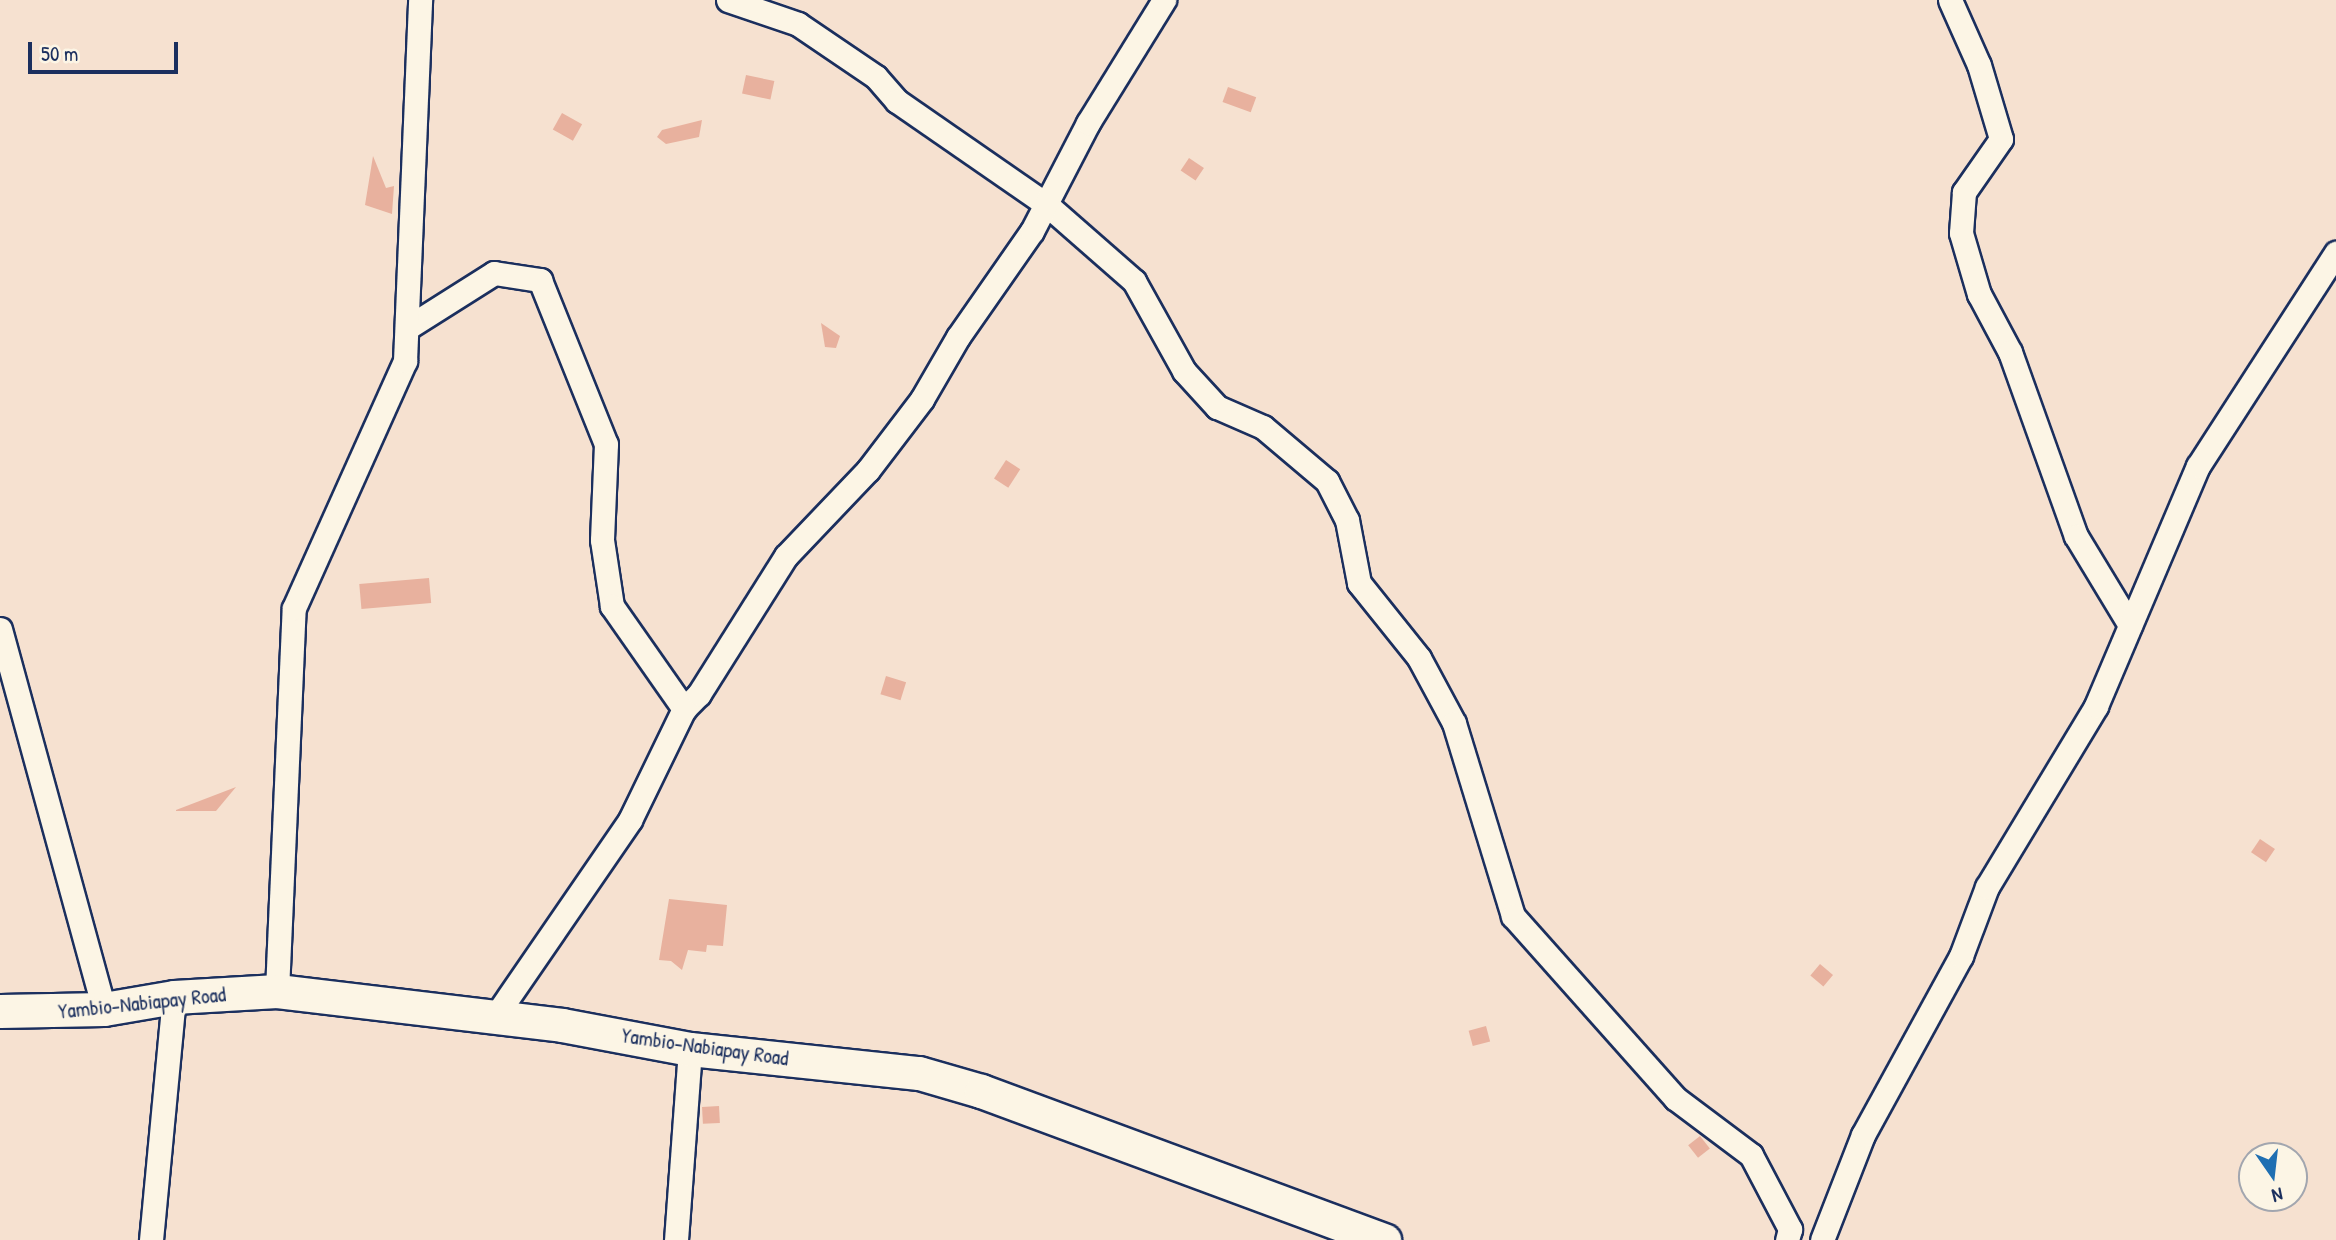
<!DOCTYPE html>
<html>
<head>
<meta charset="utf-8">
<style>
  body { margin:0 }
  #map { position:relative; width:2336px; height:1240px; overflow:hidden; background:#f6e1d0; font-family:"Patrick Hand",sans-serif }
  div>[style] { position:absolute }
  .building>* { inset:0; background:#e8b19e; transform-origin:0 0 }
  .roads { filter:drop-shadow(2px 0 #1b2f5e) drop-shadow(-2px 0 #1b2f5e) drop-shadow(0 2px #1b2f5e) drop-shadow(0 -2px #1b2f5e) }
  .minor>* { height:23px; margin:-11.5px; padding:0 11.5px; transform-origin:11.5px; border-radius:11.5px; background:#fcf5e5 }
  .secondary>* { height:33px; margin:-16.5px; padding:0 16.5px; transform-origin:16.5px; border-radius:16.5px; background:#fcf5e5 }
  span { translate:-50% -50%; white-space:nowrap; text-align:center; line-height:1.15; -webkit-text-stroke:5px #fcf5e5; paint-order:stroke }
  .street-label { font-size:21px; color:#1b2f5e }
  .north { position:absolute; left:2238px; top:1142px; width:70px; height:70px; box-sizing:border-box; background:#fcf5e5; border:2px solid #a2a6af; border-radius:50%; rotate:166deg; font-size:19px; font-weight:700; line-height:28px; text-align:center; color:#1b2f5e }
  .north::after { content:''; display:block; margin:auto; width:24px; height:32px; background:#1f6fb2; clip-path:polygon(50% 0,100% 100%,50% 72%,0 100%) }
  .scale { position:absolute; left:28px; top:42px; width:150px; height:32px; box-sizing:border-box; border:4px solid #1b2f5e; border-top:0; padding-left:9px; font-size:21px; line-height:24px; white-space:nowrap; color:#1b2f5e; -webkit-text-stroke:5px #fcf5e5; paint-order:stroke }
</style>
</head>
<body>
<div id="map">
  <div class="building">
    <i style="left:746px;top:75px;width:29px;height:19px;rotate:12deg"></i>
    <i style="left:1228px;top:87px;width:30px;height:16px;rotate:20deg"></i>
    <i style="left:562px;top:113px;width:23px;height:19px;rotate:29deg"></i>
    <i style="clip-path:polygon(702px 120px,699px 137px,666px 144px,657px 137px,662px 130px)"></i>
    <i style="clip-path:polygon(373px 156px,386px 188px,394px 186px,392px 214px,365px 205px)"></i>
    <i style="left:1189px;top:158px;width:18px;height:15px;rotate:34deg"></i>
    <i style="clip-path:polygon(821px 323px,840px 336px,836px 348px,825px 347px)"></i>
    <i style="left:1006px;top:460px;width:17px;height:22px;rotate:33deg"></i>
    <i style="left:429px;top:578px;width:25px;height:70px;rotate:85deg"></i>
    <i style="left:886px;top:676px;width:21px;height:19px;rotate:17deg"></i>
    <i style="clip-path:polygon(236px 787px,216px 811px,176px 811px,176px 810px)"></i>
    <i style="left:2260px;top:839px;width:18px;height:16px;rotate:34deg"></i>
    <i style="clip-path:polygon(669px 899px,727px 905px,723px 946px,707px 945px,706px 952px,688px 950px,682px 970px,671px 961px,659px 960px)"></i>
    <i style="left:1820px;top:964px;width:17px;height:15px;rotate:40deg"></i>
    <i style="left:1486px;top:1026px;width:16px;height:18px;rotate:75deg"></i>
    <i style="left:719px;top:1106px;width:17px;height:17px;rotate:87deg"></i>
    <i style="left:1700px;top:1136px;width:16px;height:15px;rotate:52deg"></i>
  </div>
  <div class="roads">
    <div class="minor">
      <i style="left:728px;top:0;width:74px;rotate:18.9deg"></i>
      <i style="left:798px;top:24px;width:94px;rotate:34.2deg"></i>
      <i style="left:876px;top:77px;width:32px;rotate:49deg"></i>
      <i style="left:897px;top:101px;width:181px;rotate:34.7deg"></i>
      <i style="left:1046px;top:204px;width:117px;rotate:41.2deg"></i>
      <i style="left:1134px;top:281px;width:103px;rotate:60.9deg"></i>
      <i style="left:1184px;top:371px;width:49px;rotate:47.5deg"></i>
      <i style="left:1217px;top:407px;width:50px;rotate:23.5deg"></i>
      <i style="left:1263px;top:427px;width:84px;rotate:40.2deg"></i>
      <i style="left:1327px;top:481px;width:44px;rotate:62.9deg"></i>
      <i style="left:1347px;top:520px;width:64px;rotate:79.2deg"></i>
      <i style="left:1359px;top:583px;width:96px;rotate:51.3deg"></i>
      <i style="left:1419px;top:658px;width:74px;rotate:61.7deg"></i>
      <i style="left:1454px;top:723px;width:202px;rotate:73deg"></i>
      <i style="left:1513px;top:916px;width:244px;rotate:48.3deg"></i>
      <i style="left:1675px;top:1098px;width:95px;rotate:36.9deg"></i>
      <i style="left:1751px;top:1155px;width:84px;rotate:62.2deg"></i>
      <i style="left:1790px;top:1229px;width:11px;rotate:105deg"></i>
      <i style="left:1950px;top:0;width:71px;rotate:66deg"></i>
      <i style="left:1979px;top:65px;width:77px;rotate:73.4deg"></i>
      <i style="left:2001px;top:139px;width:65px;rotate:124.9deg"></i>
      <i style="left:1964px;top:192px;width:41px;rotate:94.2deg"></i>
      <i style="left:1961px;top:233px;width:64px;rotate:73.6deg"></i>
      <i style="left:1979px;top:294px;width:66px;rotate:61.9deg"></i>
      <i style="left:2010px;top:352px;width:195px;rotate:70.3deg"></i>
      <i style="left:2076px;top:536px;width:104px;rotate:58.8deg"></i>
      <i style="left:407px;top:328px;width:103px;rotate:-32.3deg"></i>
      <i style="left:494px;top:273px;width:47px;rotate:8.7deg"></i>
      <i style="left:540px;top:280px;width:177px;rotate:68.1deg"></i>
      <i style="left:606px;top:444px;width:96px;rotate:92.4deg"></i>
      <i style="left:602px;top:540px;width:67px;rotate:81.4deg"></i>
      <i style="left:612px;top:606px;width:126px;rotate:55deg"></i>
      <i style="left:0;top:629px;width:394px;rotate:74.7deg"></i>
      <i style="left:277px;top:991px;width:383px;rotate:-87.5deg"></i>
      <i style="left:294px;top:608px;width:271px;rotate:-65.8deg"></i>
      <i style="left:405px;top:361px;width:361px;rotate:-87.6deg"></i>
      <i style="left:494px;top:1018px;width:240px;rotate:-55.5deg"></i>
      <i style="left:630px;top:820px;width:123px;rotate:-64.1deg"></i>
      <i style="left:684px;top:709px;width:21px;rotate:-45deg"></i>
      <i style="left:699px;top:694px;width:163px;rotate:-57.8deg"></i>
      <i style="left:786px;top:556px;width:119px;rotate:-46.4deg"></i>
      <i style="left:868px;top:470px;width:89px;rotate:-52.7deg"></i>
      <i style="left:922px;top:399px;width:72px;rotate:-59.9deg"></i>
      <i style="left:958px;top:337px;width:129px;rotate:-55.1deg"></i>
      <i style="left:1032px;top:231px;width:122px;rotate:-62.6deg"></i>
      <i style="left:1088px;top:123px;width:145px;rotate:-58.3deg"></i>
      <i style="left:151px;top:1240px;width:244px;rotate:-84.6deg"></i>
      <i style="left:676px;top:1240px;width:192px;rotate:-85.8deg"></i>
      <i style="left:1822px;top:1240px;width:113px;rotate:-68.7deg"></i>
      <i style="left:1863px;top:1135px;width:204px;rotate:-61.3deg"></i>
      <i style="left:1961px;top:956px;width:74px;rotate:-69.4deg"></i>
      <i style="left:1987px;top:887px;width:211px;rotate:-58.9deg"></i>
      <i style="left:2096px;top:706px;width:261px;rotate:-67deg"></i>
      <i style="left:2198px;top:466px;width:254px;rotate:-57.1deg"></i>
    </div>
    <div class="secondary">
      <i style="left:0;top:1011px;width:104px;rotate:-1.1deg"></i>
      <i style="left:104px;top:1009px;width:71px;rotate:-9.7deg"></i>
      <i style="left:174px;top:997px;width:103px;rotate:-3.3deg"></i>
      <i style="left:277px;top:991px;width:287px;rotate:6.8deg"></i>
      <i style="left:562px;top:1025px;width:130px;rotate:10.6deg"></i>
      <i style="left:690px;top:1049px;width:230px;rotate:6deg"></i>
      <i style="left:919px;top:1073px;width:65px;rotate:16.2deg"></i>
      <i style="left:981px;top:1091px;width:430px;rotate:20.3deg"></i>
    </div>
  </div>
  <div class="street-label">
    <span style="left:142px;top:1003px;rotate:-6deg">Yambio-Nabiapay Road</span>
    <span style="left:705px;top:1047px;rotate:8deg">Yambio-Nabiapay Road</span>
  </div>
  <div class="north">N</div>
  <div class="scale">50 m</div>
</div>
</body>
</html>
